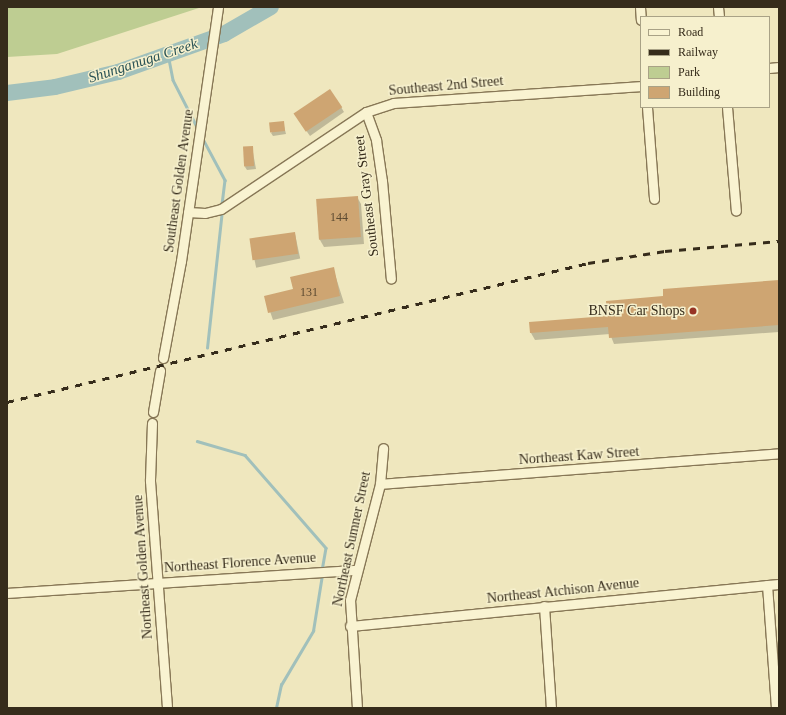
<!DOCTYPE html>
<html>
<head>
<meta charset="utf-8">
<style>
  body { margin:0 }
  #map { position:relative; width:786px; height:715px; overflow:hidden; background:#efe7be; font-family:"Times New Roman",serif }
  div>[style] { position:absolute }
  .green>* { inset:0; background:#becd92 }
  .shadow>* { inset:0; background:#0003; transform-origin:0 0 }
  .stream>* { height:2.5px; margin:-1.25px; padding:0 1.25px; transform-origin:1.25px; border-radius:1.25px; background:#a1c0bb }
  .river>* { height:16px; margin:-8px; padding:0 8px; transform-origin:8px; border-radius:8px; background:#a1c0bb }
  .building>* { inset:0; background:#cea572; transform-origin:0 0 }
  .roads { filter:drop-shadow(1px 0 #877756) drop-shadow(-1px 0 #877756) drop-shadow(0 1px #877756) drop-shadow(0 -1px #877756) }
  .minor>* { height:9px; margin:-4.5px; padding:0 4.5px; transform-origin:4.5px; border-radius:4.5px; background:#f9f3d1 }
  .rail>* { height:2.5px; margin-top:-1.25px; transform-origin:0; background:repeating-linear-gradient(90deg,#362c1b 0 7px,transparent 0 14px) }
  .dots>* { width:11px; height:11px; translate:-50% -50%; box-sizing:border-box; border:2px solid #f6f0cd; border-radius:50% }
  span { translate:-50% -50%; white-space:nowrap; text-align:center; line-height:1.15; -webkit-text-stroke:3px #f6f0cd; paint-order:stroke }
  .number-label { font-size:12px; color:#5c4a31 }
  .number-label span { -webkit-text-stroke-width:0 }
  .street-label { font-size:14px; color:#362c1b }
  .poi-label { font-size:14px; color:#362c1b }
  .right { translate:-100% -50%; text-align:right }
  .water-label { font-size:15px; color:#2a5356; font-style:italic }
  .frame { position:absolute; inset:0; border:8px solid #362c1b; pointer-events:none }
  .legend { position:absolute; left:640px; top:16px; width:130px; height:92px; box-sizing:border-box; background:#f6f0cd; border:1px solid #a9a286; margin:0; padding:5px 7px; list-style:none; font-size:12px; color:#362c1b }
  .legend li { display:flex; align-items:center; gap:8px; height:20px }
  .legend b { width:20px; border:1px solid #a9a286 }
</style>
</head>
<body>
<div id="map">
  <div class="green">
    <i style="clip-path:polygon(7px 7px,202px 7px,57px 54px,7px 57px)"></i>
  </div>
  <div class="shadow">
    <i style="clip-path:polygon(341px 107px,344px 112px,310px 136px,298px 119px)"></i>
    <i style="clip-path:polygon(283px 122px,286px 134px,273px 136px,271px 133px)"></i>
    <i style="clip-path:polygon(252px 147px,256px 169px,247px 170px,245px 167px)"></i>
    <i style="clip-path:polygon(357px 197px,361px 204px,364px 244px,324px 247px,320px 240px,317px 200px)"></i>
    <i style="left:295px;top:234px;width:25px;height:45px;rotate:78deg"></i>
    <i style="clip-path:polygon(333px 268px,344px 303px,273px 320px,265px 297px,294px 290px)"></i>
    <i style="clip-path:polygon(779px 281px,779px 332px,614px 344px,610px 334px,535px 340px,531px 333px,530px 323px,608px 317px,664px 297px)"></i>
  </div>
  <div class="stream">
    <i style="left:168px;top:54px;width:26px;rotate:79deg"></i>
    <i style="left:173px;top:80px;width:53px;rotate:62.9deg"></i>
    <i style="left:202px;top:137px;width:49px;rotate:61.9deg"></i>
    <i style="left:225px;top:180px;width:26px;rotate:97deg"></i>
    <i style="left:207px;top:348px;width:138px;rotate:-83.8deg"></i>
    <i style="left:197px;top:441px;width:50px;rotate:16.3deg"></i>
    <i style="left:245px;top:455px;width:123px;rotate:48.9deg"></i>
    <i style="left:326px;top:548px;width:22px;rotate:100deg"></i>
    <i style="left:276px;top:708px;width:24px;rotate:-78deg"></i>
    <i style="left:281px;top:685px;width:63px;rotate:-59.3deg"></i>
    <i style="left:313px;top:631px;width:57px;rotate:-80.9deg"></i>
  </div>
  <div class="river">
    <i style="left:7px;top:93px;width:48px;rotate:-7.1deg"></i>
    <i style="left:55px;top:87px;width:65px;rotate:-13.4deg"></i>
    <i style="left:118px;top:72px;width:113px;rotate:-19.7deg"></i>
    <i style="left:224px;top:34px;width:54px;rotate:-29.9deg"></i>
  </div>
  <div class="building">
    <i style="left:330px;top:89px;width:22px;height:44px;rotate:56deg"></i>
    <i style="left:284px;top:121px;width:10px;height:15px;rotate:84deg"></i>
    <i style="left:253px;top:146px;width:20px;height:10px;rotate:87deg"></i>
    <i style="left:358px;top:196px;width:41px;height:42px;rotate:86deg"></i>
    <i style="left:295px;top:232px;width:22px;height:46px;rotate:82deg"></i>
    <i style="clip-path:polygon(334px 267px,340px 296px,268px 313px,264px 296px,293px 289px,290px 277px)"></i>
    <i style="clip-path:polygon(779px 280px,779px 325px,609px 338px,608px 327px,530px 333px,529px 322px,607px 316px,606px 301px,663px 296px,663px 289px)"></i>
  </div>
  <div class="roads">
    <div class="minor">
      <i style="left:640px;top:7px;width:13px;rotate:86deg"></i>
      <i style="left:718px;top:7px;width:10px;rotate:84deg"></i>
      <i style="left:769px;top:68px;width:10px;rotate:-6deg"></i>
      <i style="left:647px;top:107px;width:92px;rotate:85.6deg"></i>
      <i style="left:727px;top:107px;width:104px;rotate:85.1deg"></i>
      <i style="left:366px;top:112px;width:30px;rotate:70deg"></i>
      <i style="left:376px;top:140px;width:41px;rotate:81.7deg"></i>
      <i style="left:382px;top:181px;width:98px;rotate:84.8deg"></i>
      <i style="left:188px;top:212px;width:17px;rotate:3deg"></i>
      <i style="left:205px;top:213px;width:16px;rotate:-14deg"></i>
      <i style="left:221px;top:209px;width:174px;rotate:-33.8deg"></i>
      <i style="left:366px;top:112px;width:29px;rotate:-18deg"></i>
      <i style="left:394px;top:103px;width:248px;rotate:-3.9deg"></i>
      <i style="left:163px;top:358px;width:99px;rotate:-79.5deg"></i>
      <i style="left:181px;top:261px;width:257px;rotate:-81.7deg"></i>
      <i style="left:153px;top:412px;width:42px;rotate:-80.3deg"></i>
      <i style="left:152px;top:423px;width:58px;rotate:92deg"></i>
      <i style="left:150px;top:481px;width:228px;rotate:85.7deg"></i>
      <i style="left:380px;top:484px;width:400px;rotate:-4.4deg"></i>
      <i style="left:767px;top:585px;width:123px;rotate:85.8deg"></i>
      <i style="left:7px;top:593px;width:350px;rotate:-3.8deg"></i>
      <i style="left:544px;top:606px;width:102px;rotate:86.1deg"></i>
      <i style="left:350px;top:626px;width:431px;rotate:-5.6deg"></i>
      <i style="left:357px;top:708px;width:108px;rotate:-93.7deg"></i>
      <i style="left:350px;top:600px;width:120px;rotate:-75.5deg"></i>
      <i style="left:380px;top:484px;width:36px;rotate:-85deg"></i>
    </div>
  </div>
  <div class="rail">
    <i style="left:7px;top:402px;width:597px;rotate:-13.45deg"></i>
    <i style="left:588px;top:263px;width:78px;rotate:-8.9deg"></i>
    <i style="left:665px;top:251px;width:114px;rotate:-5deg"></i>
  </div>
  <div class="dots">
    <i style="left:693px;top:311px;background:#973425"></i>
  </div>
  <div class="number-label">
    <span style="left:339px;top:218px">144</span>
    <span style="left:309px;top:293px">131</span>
  </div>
  <div class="street-label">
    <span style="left:446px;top:86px;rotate:-5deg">Southeast 2nd Street</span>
    <span style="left:179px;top:181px;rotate:-82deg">Southeast Golden Avenue</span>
    <span style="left:367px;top:196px;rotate:-97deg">Southeast Gray Street</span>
    <span style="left:579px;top:456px;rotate:-4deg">Northeast Kaw Street</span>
    <span style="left:352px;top:539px;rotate:-78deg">Northeast Sumner Street</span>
    <span style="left:240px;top:563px;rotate:-4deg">Northeast Florence Avenue</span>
    <span style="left:143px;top:567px;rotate:-94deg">Northeast Golden Avenue</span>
    <span style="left:563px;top:591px;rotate:-6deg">Northeast Atchison Avenue</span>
  </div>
  <div class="poi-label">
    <span class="right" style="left:685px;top:311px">BNSF Car Shops</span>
  </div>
  <div class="water-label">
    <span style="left:143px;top:61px;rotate:-18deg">Shunganuga Creek</span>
  </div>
  <div class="frame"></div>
  <ul class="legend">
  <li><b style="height:5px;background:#f9f3d1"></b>Road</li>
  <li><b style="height:5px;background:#362c1b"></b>Railway</li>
  <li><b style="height:11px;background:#becd92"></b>Park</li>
  <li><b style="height:11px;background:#cea572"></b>Building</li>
  </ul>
</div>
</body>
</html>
